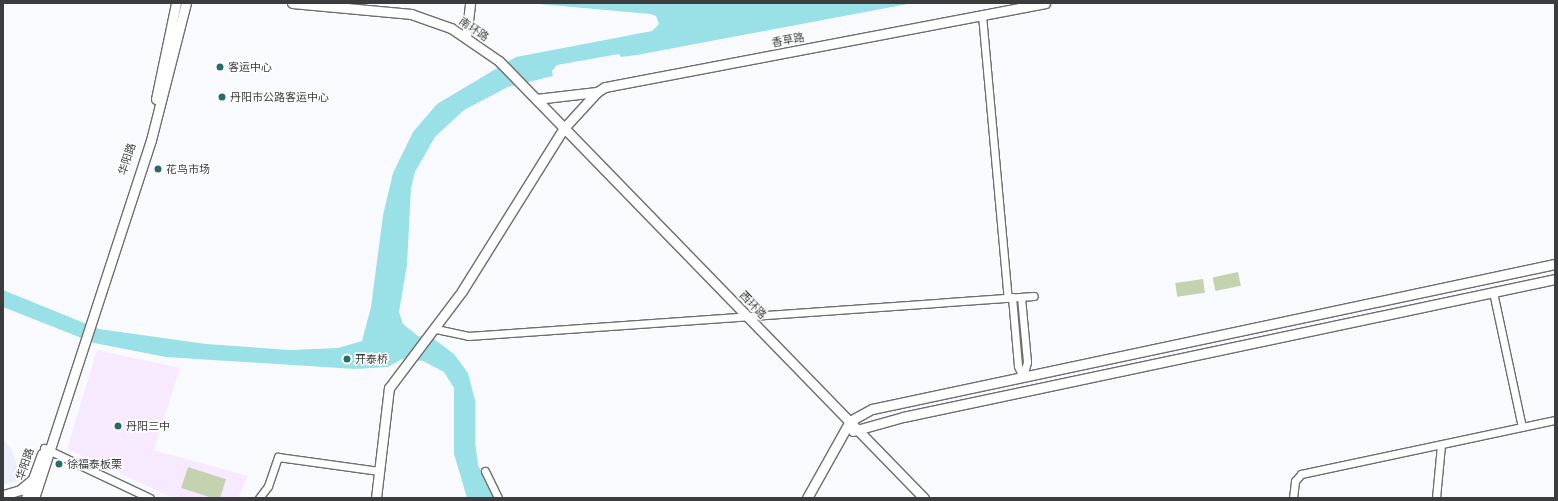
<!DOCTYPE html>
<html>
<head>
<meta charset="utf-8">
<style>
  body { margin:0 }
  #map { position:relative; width:1558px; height:501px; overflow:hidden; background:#f9fafe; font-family:"DM Sans","Noto Sans SC",sans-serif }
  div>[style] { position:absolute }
  .built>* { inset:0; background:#eceffa }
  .education>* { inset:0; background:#f8eafe }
  .green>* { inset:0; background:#c4d2b0; transform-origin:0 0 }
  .water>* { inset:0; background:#9ae1e7 }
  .roads { filter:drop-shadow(1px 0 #6d6e71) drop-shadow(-1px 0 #6d6e71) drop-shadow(0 1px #6d6e71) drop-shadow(0 -1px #6d6e71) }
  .street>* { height:7px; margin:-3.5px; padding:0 3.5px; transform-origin:3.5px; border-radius:3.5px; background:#fff }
  .secondary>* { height:9px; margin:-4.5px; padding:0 4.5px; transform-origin:4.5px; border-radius:4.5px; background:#fff }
  .dots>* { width:11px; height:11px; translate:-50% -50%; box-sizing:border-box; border:2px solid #fff; border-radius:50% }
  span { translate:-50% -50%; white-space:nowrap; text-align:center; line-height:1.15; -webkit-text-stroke:3px #fff; paint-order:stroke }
  .street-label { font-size:11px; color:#3b3c3d }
  .poi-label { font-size:11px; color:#3b3c3d }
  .left { translate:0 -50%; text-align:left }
  .frame { position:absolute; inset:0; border:4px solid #3b3c3d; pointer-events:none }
</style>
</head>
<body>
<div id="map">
  <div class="built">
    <i style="clip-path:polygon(3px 439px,12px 450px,22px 480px,3px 485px)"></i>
  </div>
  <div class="education">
    <i style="clip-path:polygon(97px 350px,180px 368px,154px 450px,248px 476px,238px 498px,173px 498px,67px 449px)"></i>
  </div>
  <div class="green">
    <i style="left:1238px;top:272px;width:14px;height:26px;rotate:78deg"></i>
    <i style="left:1203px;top:279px;width:14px;height:28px;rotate:82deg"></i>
    <i style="left:188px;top:467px;width:40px;height:22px;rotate:18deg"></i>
  </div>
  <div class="water">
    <i style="clip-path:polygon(528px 3px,913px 3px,637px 55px,621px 57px,619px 54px,557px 65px,552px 71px,553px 76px,508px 87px,464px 110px,435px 137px,415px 172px,411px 188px,407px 265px,399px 312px,403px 324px,418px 336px,434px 339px,454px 354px,468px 373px,475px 400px,475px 442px,478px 465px,494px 498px,467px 498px,454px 454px,454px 388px,444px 372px,423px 361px,402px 359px,388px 367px,355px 369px,166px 357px,94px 343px,3px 307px,3px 290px,99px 329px,206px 344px,290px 350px,338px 348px,362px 341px,371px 307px,383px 215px,393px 173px,413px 132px,437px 104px,516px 57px,652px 31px,659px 24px,656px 16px,650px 14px)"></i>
  </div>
  <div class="roads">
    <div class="street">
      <i style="left:982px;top:15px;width:284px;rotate:84.8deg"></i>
      <i style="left:1493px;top:292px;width:138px;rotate:77.9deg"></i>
      <i style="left:1012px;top:297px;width:69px;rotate:85deg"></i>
      <i style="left:1018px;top:366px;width:12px;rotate:66deg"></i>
      <i style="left:1021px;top:297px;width:65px;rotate:84.7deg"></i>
      <i style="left:1027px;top:362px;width:16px;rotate:105deg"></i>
      <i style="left:436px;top:329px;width:33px;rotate:12deg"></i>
      <i style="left:468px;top:336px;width:567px;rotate:-4.04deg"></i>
      <i style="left:44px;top:448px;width:117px;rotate:25.3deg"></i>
      <i style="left:485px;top:471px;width:30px;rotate:64deg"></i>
      <i style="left:259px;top:498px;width:15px;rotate:-53deg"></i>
      <i style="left:268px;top:486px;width:31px;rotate:-71deg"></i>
      <i style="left:278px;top:457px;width:102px;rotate:7.9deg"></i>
      <i style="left:1293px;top:498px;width:17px;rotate:-83deg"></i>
      <i style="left:1295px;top:481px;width:9px;rotate:-49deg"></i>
      <i style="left:1301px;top:474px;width:260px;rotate:-12deg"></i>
      <i style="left:1436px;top:498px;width:53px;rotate:-84.6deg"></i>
    </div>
    <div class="secondary">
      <i style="left:292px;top:3px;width:120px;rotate:5.3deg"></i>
      <i style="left:411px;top:14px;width:42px;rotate:19.3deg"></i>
      <i style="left:451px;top:28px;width:58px;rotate:34.5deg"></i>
      <i style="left:499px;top:61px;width:610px;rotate:45.8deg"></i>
      <i style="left:466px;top:37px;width:34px;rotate:-83deg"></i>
      <i style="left:156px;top:99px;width:98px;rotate:-78.2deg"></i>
      <i style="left:536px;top:99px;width:61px;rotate:-6.5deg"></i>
      <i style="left:597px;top:92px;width:9px;rotate:-32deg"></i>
      <i style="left:605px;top:87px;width:448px;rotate:-10.8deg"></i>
      <i style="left:853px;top:431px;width:52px;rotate:-15.6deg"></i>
      <i style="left:903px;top:417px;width:666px;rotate:-11.95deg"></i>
      <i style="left:3px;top:495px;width:18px;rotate:-16deg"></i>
      <i style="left:20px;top:490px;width:16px;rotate:-40deg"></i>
      <i style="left:26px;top:498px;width:47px;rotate:-70deg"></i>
      <i style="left:34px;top:498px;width:377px;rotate:-71.9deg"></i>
      <i style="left:151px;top:140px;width:141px;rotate:-75.7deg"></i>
      <i style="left:376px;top:498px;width:111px;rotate:-83.3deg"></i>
      <i style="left:389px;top:388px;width:121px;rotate:-53deg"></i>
      <i style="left:462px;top:291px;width:192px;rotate:-58deg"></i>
      <i style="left:564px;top:128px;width:49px;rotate:-47.5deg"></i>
      <i style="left:807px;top:498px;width:88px;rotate:-60.8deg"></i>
      <i style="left:850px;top:421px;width:25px;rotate:-29deg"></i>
      <i style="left:872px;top:409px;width:698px;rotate:-11.99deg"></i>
    </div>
  </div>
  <div class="dots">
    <i style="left:220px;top:67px;background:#236e6a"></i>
    <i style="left:222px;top:97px;background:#236e6a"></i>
    <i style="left:158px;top:169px;background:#236e6a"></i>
    <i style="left:347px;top:359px;background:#236e6a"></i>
    <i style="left:118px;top:426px;background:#236e6a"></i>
    <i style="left:59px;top:464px;background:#236e6a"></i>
  </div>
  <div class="street-label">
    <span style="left:474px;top:29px;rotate:34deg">南环路</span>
    <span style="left:788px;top:40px;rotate:-11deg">香草路</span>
    <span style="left:127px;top:159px;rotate:-72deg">华阳路</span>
    <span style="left:753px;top:305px;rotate:46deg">西环路</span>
    <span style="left:25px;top:464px;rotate:-71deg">华阳路</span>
  </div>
  <div class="poi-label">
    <span class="left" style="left:228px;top:67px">客运中心</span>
    <span class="left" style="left:230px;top:97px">丹阳市公路客运中心</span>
    <span class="left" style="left:166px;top:169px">花鸟市场</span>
    <span class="left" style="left:355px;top:359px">开泰桥</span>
    <span class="left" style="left:126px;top:426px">丹阳三中</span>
    <span class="left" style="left:67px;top:464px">徐福泰板栗</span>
  </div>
  <div class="frame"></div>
</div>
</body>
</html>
